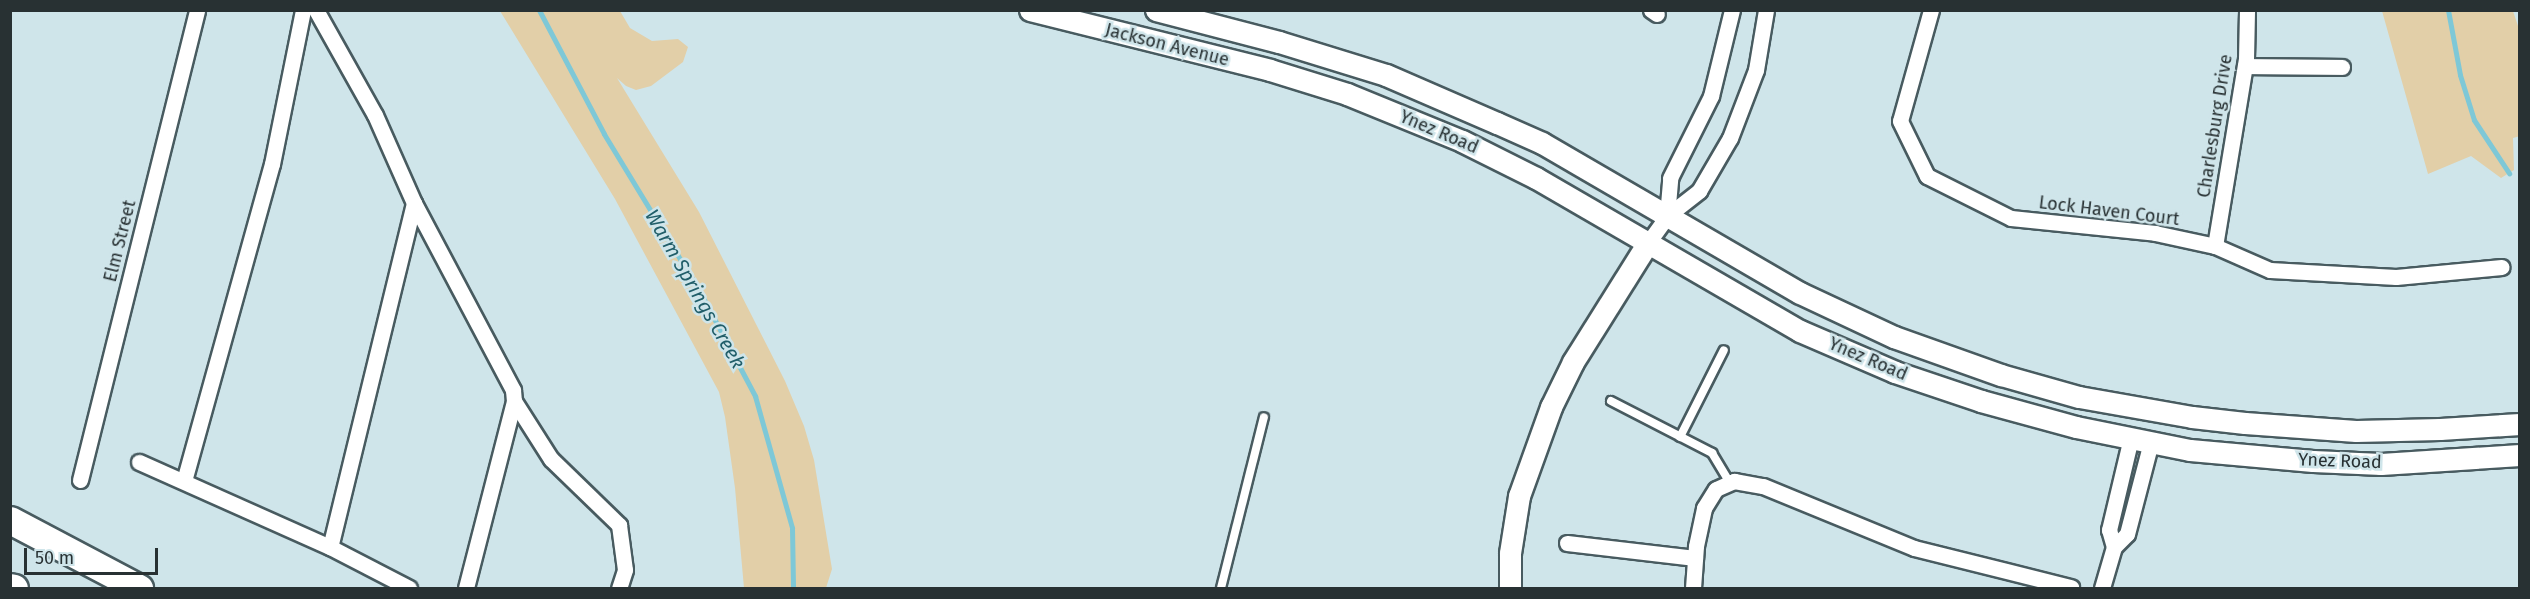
<!DOCTYPE html>
<html>
<head>
<meta charset="utf-8">
<style>
  body { margin:0 }
  #map { position:relative; width:2530px; height:599px; overflow:hidden; background:#cfe5ea; font-family:"Fira Sans",sans-serif }
  div>[style] { position:absolute }
  .green>* { inset:0; background:#e2cfa8 }
  .stream>* { height:5px; margin:-2.5px; padding:0 2.5px; transform-origin:2.5px; border-radius:2.5px; background:#7ec8d7 }
  .roads { filter:drop-shadow(2px 0 #485b60) drop-shadow(-2px 0 #485b60) drop-shadow(0 2px #485b60) drop-shadow(0 -2px #485b60) }
  .lane>* { height:8px; margin:-4px; padding:0 4px; transform-origin:4px; border-radius:4px; background:#fff }
  .street>* { height:15px; margin:-7.5px; padding:0 7.5px; transform-origin:7.5px; border-radius:7.5px; background:#fff }
  .secondary>* { height:21px; margin:-10.5px; padding:0 10.5px; transform-origin:10.5px; border-radius:10.5px; background:#fff }
  .highway>* { height:27px; margin:-13.5px; padding:0 13.5px; transform-origin:13.5px; border-radius:13.5px; background:#fff }
  span { translate:-50% -50%; white-space:nowrap; text-align:center; line-height:1.15; -webkit-text-stroke:5px #cfe5ea; paint-order:stroke }
  .street-label { font-size:18px; color:#283133 }
  .water-label { font-size:20px; color:#215e69; font-style:italic }
  .frame { position:absolute; inset:0; border:12px solid #283133; pointer-events:none }
  .scale { position:absolute; left:24px; top:548px; width:134px; height:27px; box-sizing:border-box; border:3px solid #283133; border-top:0; padding-left:8px; font-size:18px; line-height:21px; white-space:nowrap; color:#283133; -webkit-text-stroke:4px #cfe5ea; paint-order:stroke }
</style>
</head>
<body>
<div id="map">
  <div class="green">
    <i style="clip-path:polygon(500px 11px,620px 11px,630px 28px,652px 41px,678px 39px,688px 47px,683px 62px,651px 86px,636px 90px,626px 86px,617px 78px,699px 212px,785px 381px,804px 426px,814px 460px,832px 569px,826px 588px,744px 588px,735px 488px,725px 417px,719px 392px,615px 199px)"></i>
    <i style="clip-path:polygon(2382px 11px,2513px 11px,2520px 32px,2520px 136px,2513px 138px,2514px 170px,2501px 178px,2471px 156px,2428px 174px)"></i>
  </div>
  <div class="stream">
    <i style="left:539px;top:10px;width:140px;rotate:62.3deg"></i>
    <i style="left:604px;top:134px;width:185px;rotate:58.7deg"></i>
    <i style="left:700px;top:292px;width:118px;rotate:62.1deg"></i>
    <i style="left:755px;top:396px;width:137px;rotate:74.3deg"></i>
    <i style="left:792px;top:528px;width:60px;rotate:89deg"></i>
    <i style="left:2448px;top:10px;width:66px;rotate:79.5deg"></i>
    <i style="left:2460px;top:75px;width:47px;rotate:72.7deg"></i>
    <i style="left:2474px;top:120px;width:64px;rotate:56.6deg"></i>
  </div>
  <div class="roads">
    <div class="lane">
      <i style="left:1611px;top:401px;width:114px;rotate:27.2deg"></i>
      <i style="left:1712px;top:453px;width:35px;rotate:59deg"></i>
      <i style="left:1680px;top:437px;width:97px;rotate:-63.2deg"></i>
      <i style="left:1221px;top:588px;width:176px;rotate:-75.9deg"></i>
    </div>
    <div class="street">
      <i style="left:316px;top:10px;width:120px;rotate:60.7deg"></i>
      <i style="left:375px;top:115px;width:96px;rotate:66.1deg"></i>
      <i style="left:414px;top:203px;width:354px;rotate:103.7deg"></i>
      <i style="left:1651px;top:10px;width:7px;rotate:34deg"></i>
      <i style="left:1931px;top:10px;width:115px;rotate:105.6deg"></i>
      <i style="left:1900px;top:121px;width:61px;rotate:63.9deg"></i>
      <i style="left:1927px;top:176px;width:94px;rotate:26.6deg"></i>
      <i style="left:2011px;top:218px;width:145px;rotate:5.9deg"></i>
      <i style="left:2155px;top:233px;width:61px;rotate:12.2deg"></i>
      <i style="left:2215px;top:246px;width:60px;rotate:23.6deg"></i>
      <i style="left:2270px;top:270px;width:126px;rotate:3.2deg"></i>
      <i style="left:2396px;top:277px;width:106px;rotate:-5.4deg"></i>
      <i style="left:2245px;top:66px;width:97px;rotate:0.6deg"></i>
      <i style="left:414px;top:203px;width:212px;rotate:62.1deg"></i>
      <i style="left:513px;top:390px;width:11px;rotate:85deg"></i>
      <i style="left:514px;top:401px;width:193px;rotate:104.4deg"></i>
      <i style="left:1667px;top:216px;width:38px;rotate:-85deg"></i>
      <i style="left:1670px;top:178px;width:92px;rotate:-63.4deg"></i>
      <i style="left:1711px;top:96px;width:89px;rotate:-76.3deg"></i>
      <i style="left:1647px;top:244px;width:34px;rotate:-54deg"></i>
      <i style="left:1667px;top:216px;width:41px;rotate:-38deg"></i>
      <i style="left:1699px;top:191px;width:61px;rotate:-59.7deg"></i>
      <i style="left:1730px;top:138px;width:73px;rotate:-69.1deg"></i>
      <i style="left:1756px;top:70px;width:61px;rotate:-80.5deg"></i>
      <i style="left:2215px;top:246px;width:190px;rotate:-80.6deg"></i>
      <i style="left:2246px;top:59px;width:49px;rotate:-88.8deg"></i>
      <i style="left:514px;top:401px;width:69px;rotate:57.5deg"></i>
      <i style="left:551px;top:459px;width:95px;rotate:44.1deg"></i>
      <i style="left:619px;top:525px;width:45px;rotate:82.4deg"></i>
      <i style="left:625px;top:570px;width:19px;rotate:108deg"></i>
      <i style="left:139px;top:462px;width:209px;rotate:24deg"></i>
      <i style="left:330px;top:547px;width:89px;rotate:27.4deg"></i>
      <i style="left:80px;top:480px;width:484px;rotate:-76deg"></i>
      <i style="left:184px;top:481px;width:329px;rotate:-74.5deg"></i>
      <i style="left:272px;top:164px;width:157px;rotate:-78.6deg"></i>
      <i style="left:1567px;top:543px;width:129px;rotate:6.7deg"></i>
      <i style="left:2114px;top:547px;width:18px;rotate:-106deg"></i>
      <i style="left:2109px;top:530px;width:95px;rotate:-76.6deg"></i>
      <i style="left:1693px;top:588px;width:42px;rotate:-85.9deg"></i>
      <i style="left:1696px;top:546px;width:39px;rotate:-78deg"></i>
      <i style="left:1704px;top:508px;width:22px;rotate:-58deg"></i>
      <i style="left:1716px;top:489px;width:20px;rotate:-24deg"></i>
      <i style="left:1734px;top:481px;width:29px;rotate:10deg"></i>
      <i style="left:1763px;top:486px;width:163px;rotate:22.3deg"></i>
      <i style="left:1914px;top:548px;width:162px;rotate:14deg"></i>
      <i style="left:2102px;top:588px;width:43px;rotate:-73.7deg"></i>
      <i style="left:2114px;top:547px;width:18px;rotate:-45deg"></i>
      <i style="left:2127px;top:534px;width:95px;rotate:-75.4deg"></i>
    </div>
    <div class="secondary">
      <i style="left:1030px;top:10px;width:247px;rotate:14deg"></i>
      <i style="left:1270px;top:70px;width:81px;rotate:17.3deg"></i>
      <i style="left:1347px;top:94px;width:124px;rotate:22.2deg"></i>
      <i style="left:1462px;top:141px;width:83px;rotate:26.6deg"></i>
      <i style="left:1536px;top:178px;width:305px;rotate:30.1deg"></i>
      <i style="left:1800px;top:331px;width:103px;rotate:23.3deg"></i>
      <i style="left:1895px;top:372px;width:91px;rotate:18.6deg"></i>
      <i style="left:1981px;top:401px;width:98px;rotate:15.3deg"></i>
      <i style="left:2076px;top:427px;width:116px;rotate:11.4deg"></i>
      <i style="left:2190px;top:450px;width:123px;rotate:5.1deg"></i>
      <i style="left:2313px;top:461px;width:68px;rotate:2.5deg"></i>
      <i style="left:2381px;top:464px;width:139px;rotate:-3.7deg"></i>
      <i style="left:1156px;top:10px;width:127px;rotate:14.6deg"></i>
      <i style="left:1279px;top:42px;width:112px;rotate:17.1deg"></i>
      <i style="left:1386px;top:75px;width:121px;rotate:23.4deg"></i>
      <i style="left:1497px;top:123px;width:49px;rotate:24deg"></i>
      <i style="left:1542px;top:143px;width:298px;rotate:30.2deg"></i>
      <i style="left:1800px;top:293px;width:104px;rotate:25.1deg"></i>
      <i style="left:1894px;top:337px;width:114px;rotate:19.6deg"></i>
      <i style="left:2001px;top:375px;width:81px;rotate:15.8deg"></i>
      <i style="left:2079px;top:397px;width:115px;rotate:10deg"></i>
      <i style="left:2192px;top:417px;width:53px;rotate:6.5deg"></i>
      <i style="left:2245px;top:423px;width:111px;rotate:4.1deg"></i>
      <i style="left:2356px;top:431px;width:84px;rotate:-1.4deg"></i>
      <i style="left:2440px;top:429px;width:80px;rotate:-3.6deg"></i>
      <i style="left:1510px;top:588px;width:35px;rotate:-90deg"></i>
      <i style="left:1510px;top:553px;width:58px;rotate:-81deg"></i>
      <i style="left:1519px;top:496px;width:95px;rotate:-70.2deg"></i>
      <i style="left:1551px;top:407px;width:50px;rotate:-63.9deg"></i>
      <i style="left:1573px;top:362px;width:139px;rotate:-57.9deg"></i>
    </div>
    <div class="highway">
      <i style="left:10px;top:520px;width:146px;rotate:27.8deg"></i>
      <i style="left:10px;top:587px;width:4px;rotate:14deg"></i>
    </div>
  </div>
  <div class="street-label">
    <span style="left:1167px;top:45px;rotate:14deg">Jackson Avenue</span>
    <span style="left:2215px;top:126px;rotate:-81deg">Charlesburg Drive</span>
    <span style="left:1439px;top:132px;rotate:23deg">Ynez Road</span>
    <span style="left:2109px;top:211px;rotate:7deg">Lock Haven Court</span>
    <span style="left:120px;top:241px;rotate:-76deg">Elm Street</span>
    <span style="left:1868px;top:359px;rotate:23deg">Ynez Road</span>
    <span style="left:2340px;top:461px;rotate:2deg">Ynez Road</span>
  </div>
  <div class="water-label">
    <span style="left:695px;top:289px;rotate:60deg">Warm Springs Creek</span>
  </div>
  <div class="frame"></div>
  <div class="scale">50 m</div>
</div>
</body>
</html>
